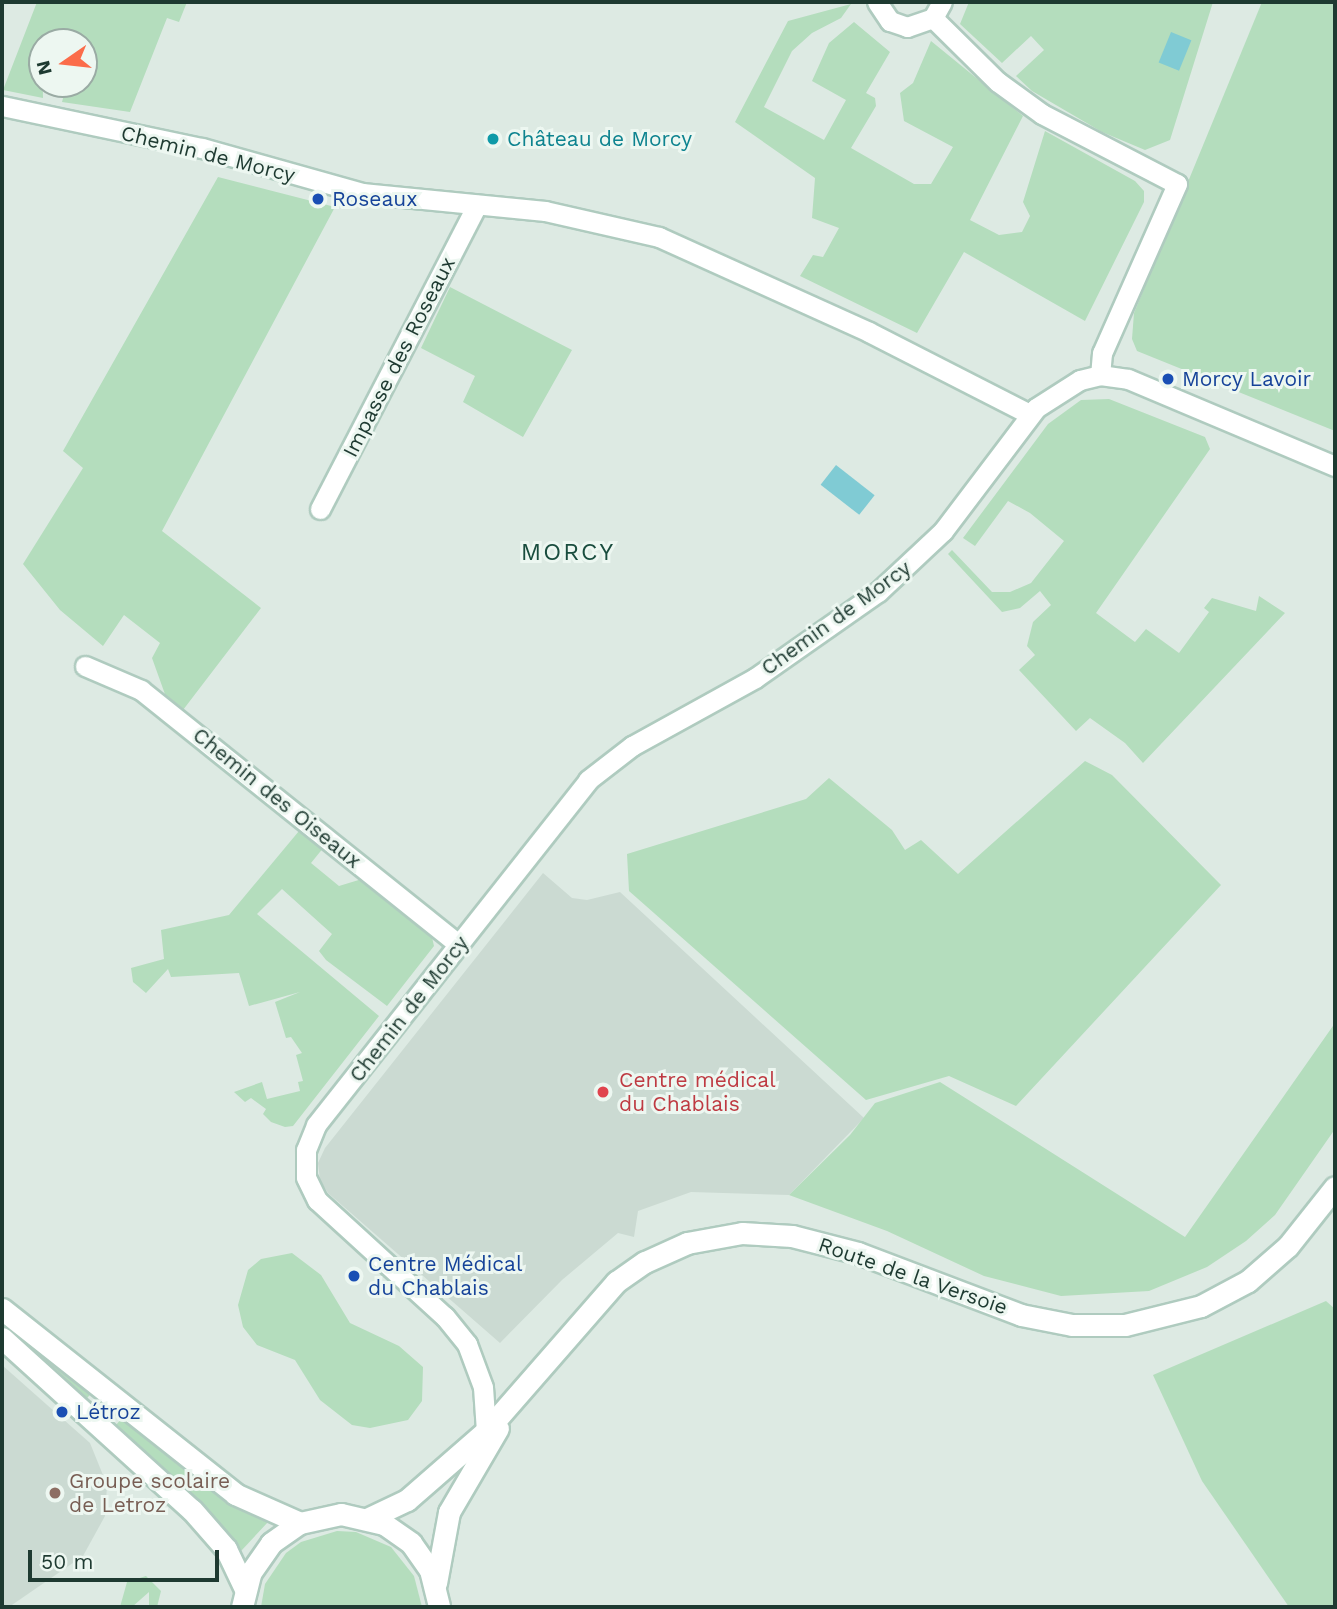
<!DOCTYPE html>
<html>
<head>
<meta charset="utf-8">
<style>
  body { margin:0 }
  #map { position:relative; width:1337px; height:1609px; overflow:hidden; background:#ddeae3; font-family:"Work Sans",sans-serif }
  div>[style] { position:absolute }
  .built>* { inset:0; background:#cbdad2 }
  .green>* { inset:0; background:#b4ddbd; transform-origin:0 0 }
  .water>* { inset:0; background:#80cbd4; transform-origin:0 0 }
  .roads { filter:drop-shadow(2px 0 #afcbbf) drop-shadow(-2px 0 #afcbbf) drop-shadow(0 2px #afcbbf) drop-shadow(0 -2px #afcbbf) }
  .minor>* { height:19px; margin:-9.5px; padding:0 9.5px; transform-origin:9.5px; border-radius:9.5px; background:#fff }
  .secondary>* { height:21px; margin:-10.5px; padding:0 10.5px; transform-origin:10.5px; border-radius:10.5px; background:#fff }
  .dots>* { width:19px; height:19px; translate:-50% -50%; box-sizing:border-box; border:4px solid #edf7f1; border-radius:50% }
  span { translate:-50% -50%; white-space:nowrap; text-align:center; line-height:1.15; -webkit-text-stroke:6px #edf7f1; paint-order:stroke }
  .culture-label { font-size:21px; color:#0d838f }
  .left { translate:0 -50%; text-align:left }
  .street-label { font-size:21px; color:#1e3a31 }
  .transit-label { font-size:21px; color:#164399 }
  .health-label { font-size:21px; color:#be3a42 }
  .education-label { font-size:21px; color:#785e54 }
  .quarter-label { font-size:24px; color:#194d3e; letter-spacing:2px }
  .frame { position:absolute; inset:0; border:4px solid #1e3a31; pointer-events:none }
  .north { position:absolute; left:28px; top:28px; width:70px; height:70px; box-sizing:border-box; background:#edf7f1; border:2px solid #9aaba4; border-radius:50%; rotate:256deg; font-size:19px; font-weight:700; line-height:28px; text-align:center; color:#1e3a31 }
  .north::after { content:''; display:block; margin:auto; width:24px; height:32px; background:#fb6c4a; clip-path:polygon(50% 0,100% 100%,50% 72%,0 100%) }
  .scale { position:absolute; left:28px; top:1550px; width:191px; height:32px; box-sizing:border-box; border:4px solid #1e3a31; border-top:0; padding-left:9px; font-size:21px; line-height:24px; white-space:nowrap; color:#1e3a31; -webkit-text-stroke:5px #edf7f1; paint-order:stroke }
</style>
</head>
<body>
<div id="map">
  <div class="built">
    <i style="clip-path:polygon(543px 873px,572px 898px,587px 900px,620px 892px,864px 1118px,789px 1195px,691px 1192px,638px 1211px,634px 1237px,618px 1233px,562px 1280px,500px 1343px,328px 1193px,320px 1180px,318px 1163px,325px 1148px)"></i>
    <i style="clip-path:polygon(2px 1365px,90px 1443px,107px 1485px,105px 1516px,83px 1556px,9px 1607px,2px 1607px)"></i>
  </div>
  <div class="green">
    <i style="clip-path:polygon(37px 2px,187px 2px,179px 22px,167px 18px,130px 112px,62px 102px,67px 84px,84px 84px,84px 42px,42px 42px,43px 98px,3px 90px)"></i>
    <i style="clip-path:polygon(969px 2px,1213px 2px,1170px 140px,1145px 150px,1102px 132px,1032px 91px,1016px 76px,1044px 50px,1031px 36px,1002px 63px,960px 24px)"></i>
    <i style="clip-path:polygon(1262px 2px,1335px 2px,1335px 431px,1137px 351px,1132px 339px,1134px 313px)"></i>
    <i style="clip-path:polygon(851px 4px,841px 18px,812px 33px,792px 51px,764px 107px,824px 140px,846px 100px,812px 81px,829px 43px,854px 22px,890px 52px,866px 93px,875px 98px,876px 106px,851px 148px,914px 184px,931px 184px,953px 147px,904px 121px,900px 93px,913px 83px,931px 41px,1023px 116px,970px 220px,999px 235px,1022px 232px,1030px 216px,1023px 202px,1045px 131px,1135px 181px,1144px 191px,1144px 202px,1085px 321px,964px 252px,917px 333px,800px 276px,813px 255px,823px 257px,839px 228px,812px 218px,815px 178px,735px 122px,788px 21px)"></i>
    <i style="clip-path:polygon(218px 177px,335px 207px,162px 531px,261px 608px,183px 710px,166px 697px,152px 658px,160px 643px,124px 615px,103px 646px,60px 610px,23px 564px,83px 468px,63px 451px)"></i>
    <i style="clip-path:polygon(450px 287px,572px 350px,523px 437px,463px 402px,475px 376px,421px 348px)"></i>
    <i style="clip-path:polygon(1109px 399px,1205px 437px,1210px 449px,1096px 613px,1135px 642px,1146px 629px,1179px 653px,1209px 612px,1204px 608px,1212px 598px,1256px 611px,1259px 596px,1285px 613px,1143px 763px,1125px 743px,1090px 718px,1076px 731px,1019px 670px,1035px 655px,1027px 646px,1033px 622px,1051px 605px,1040px 591px,1020px 608px,1002px 612px,948px 554px,952px 550px,992px 592px,1010px 592px,1031px 583px,1064px 541px,1030px 513px,1008px 501px,975px 546px,963px 538px,1048px 424px,1081px 400px)"></i>
    <i style="clip-path:polygon(1085px 761px,1112px 775px,1221px 885px,1016px 1106px,949px 1076px,866px 1100px,629px 891px,627px 854px,806px 799px,829px 778px,892px 830px,905px 850px,921px 840px,958px 874px)"></i>
    <i style="clip-path:polygon(299px 831px,324px 847px,311px 863px,339px 886px,362px 879px,431px 933px,434px 946px,387px 1006px,326px 960px,319px 951px,332px 934px,282px 889px,257px 914px,379px 1016px,293px 1126px,285px 1127px,271px 1122px,263px 1114px,266px 1109px,251px 1098px,245px 1102px,234px 1092px,262px 1082px,267px 1099px,300px 1091px,298px 1082px,303px 1081px,296px 1055px,302px 1053px,291px 1037px,286px 1038px,275px 1002px,300px 992px,249px 1006px,239px 973px,171px 977px,168px 969px,146px 993px,133px 982px,131px 968px,164px 959px,161px 930px,229px 915px)"></i>
    <i style="clip-path:polygon(1335px 1023px,1335px 1129px,1275px 1215px,1246px 1241px,1207px 1267px,1149px 1291px,1061px 1296px,984px 1276px,887px 1231px,789px 1195px,850px 1135px,875px 1103px,940px 1082px,1185px 1237px)"></i>
    <i style="clip-path:polygon(292px 1253px,321px 1275px,350px 1323px,399px 1346px,423px 1367px,422px 1401px,408px 1420px,370px 1428px,352px 1425px,320px 1400px,295px 1360px,257px 1345px,243px 1327px,238px 1305px,248px 1270px,261px 1259px)"></i>
    <i style="clip-path:polygon(1326px 1301px,1335px 1309px,1335px 1607px,1289px 1607px,1202px 1481px,1153px 1375px)"></i>
    <i style="left:2px;top:1316px;width:118px;height:8px;rotate:41deg"></i>
    <i style="clip-path:polygon(122px 1418px,230px 1502px,268px 1522px,241px 1551px,201px 1503px,116px 1425px)"></i>
    <i style="clip-path:polygon(337px 1531px,356px 1532px,391px 1547px,414px 1576px,422px 1607px,261px 1607px,265px 1584px,286px 1553px,301px 1542px)"></i>
    <i style="clip-path:polygon(146px 1576px,161px 1591px,157px 1607px,149px 1607px,149px 1592px,132px 1607px,120px 1607px,127px 1582px)"></i>
  </div>
  <div class="water">
    <i style="left:1171px;top:32px;width:22px;height:33px;rotate:22deg"></i>
    <i style="left:836px;top:465px;width:49px;height:25px;rotate:38deg"></i>
  </div>
  <div class="roads">
    <div class="minor">
      <i style="left:877px;top:2px;width:23px;rotate:56deg"></i>
      <i style="left:890px;top:21px;width:18px;rotate:19deg"></i>
      <i style="left:907px;top:27px;width:28px;rotate:-19deg"></i>
      <i style="left:933px;top:18px;width:18px;rotate:-61deg"></i>
      <i style="left:933px;top:18px;width:91px;rotate:44.6deg"></i>
      <i style="left:998px;top:82px;width:54px;rotate:36deg"></i>
      <i style="left:1042px;top:114px;width:152px;rotate:27.4deg"></i>
      <i style="left:1177px;top:184px;width:185px;rotate:113.9deg"></i>
      <i style="left:1102px;top:353px;width:22px;rotate:95deg"></i>
      <i style="left:2px;top:106px;width:204px;rotate:11.9deg"></i>
      <i style="left:202px;top:148px;width:166px;rotate:15.7deg"></i>
      <i style="left:362px;top:193px;width:184px;rotate:5.6deg"></i>
      <i style="left:545px;top:211px;width:117px;rotate:12.8deg"></i>
      <i style="left:659px;top:237px;width:230px;rotate:24.3deg"></i>
      <i style="left:869px;top:332px;width:180px;rotate:27.1deg"></i>
      <i style="left:320px;top:509px;width:342px;rotate:-62.7deg"></i>
      <i style="left:85px;top:666px;width:61px;rotate:23.2deg"></i>
      <i style="left:141px;top:690px;width:408px;rotate:38.7deg"></i>
      <i style="left:486px;top:1431px;width:44px;rotate:-93.9deg"></i>
      <i style="left:483px;top:1387px;width:46px;rotate:-110.4deg"></i>
      <i style="left:467px;top:1344px;width:35px;rotate:-129deg"></i>
      <i style="left:445px;top:1317px;width:173px;rotate:-137.6deg"></i>
      <i style="left:317px;top:1200px;width:25px;rotate:-116deg"></i>
      <i style="left:306px;top:1177px;width:27px;rotate:-90deg"></i>
      <i style="left:306px;top:1150px;width:27px;rotate:-68deg"></i>
      <i style="left:316px;top:1125px;width:439px;rotate:-51.7deg"></i>
      <i style="left:588px;top:780px;width:56px;rotate:-37.7deg"></i>
      <i style="left:632px;top:746px;width:141px;rotate:-28.9deg"></i>
      <i style="left:755px;top:678px;width:150px;rotate:-35deg"></i>
      <i style="left:878px;top:592px;width:89px;rotate:-43.2deg"></i>
      <i style="left:943px;top:531px;width:154px;rotate:-52.9deg"></i>
      <i style="left:1036px;top:408px;width:52px;rotate:-32.5deg"></i>
      <i style="left:1080px;top:380px;width:21px;rotate:-14deg"></i>
      <i style="left:1100px;top:375px;width:28px;rotate:8deg"></i>
      <i style="left:1128px;top:379px;width:225px;rotate:22.8deg"></i>
    </div>
    <div class="secondary">
      <i style="left:2px;top:1309px;width:298px;rotate:38.4deg"></i>
      <i style="left:235px;top:1494px;width:71px;rotate:24deg"></i>
      <i style="left:2px;top:1338px;width:256px;rotate:42.2deg"></i>
      <i style="left:192px;top:1510px;width:52px;rotate:48.9deg"></i>
      <i style="left:226px;top:1549px;width:44px;rotate:64.6deg"></i>
      <i style="left:369px;top:1518px;width:42px;rotate:-25.3deg"></i>
      <i style="left:407px;top:1500px;width:105px;rotate:-41.1deg"></i>
      <i style="left:486px;top:1431px;width:198px;rotate:-48.9deg"></i>
      <i style="left:616px;top:1282px;width:35px;rotate:-35deg"></i>
      <i style="left:645px;top:1262px;width:46px;rotate:-24.3deg"></i>
      <i style="left:687px;top:1243px;width:56px;rotate:-10.3deg"></i>
      <i style="left:742px;top:1233px;width:50px;rotate:3.4deg"></i>
      <i style="left:792px;top:1236px;width:68px;rotate:14.4deg"></i>
      <i style="left:858px;top:1253px;width:174px;rotate:20.8deg"></i>
      <i style="left:1021px;top:1315px;width:52px;rotate:11.1deg"></i>
      <i style="left:1072px;top:1325px;width:53px"></i>
      <i style="left:1125px;top:1325px;width:78px;rotate:-14deg"></i>
      <i style="left:1201px;top:1306px;width:53px;rotate:-28deg"></i>
      <i style="left:1248px;top:1281px;width:53px;rotate:-41.2deg"></i>
      <i style="left:1288px;top:1246px;width:75px;rotate:-51.5deg"></i>
      <i style="left:436px;top:1583px;width:72px;rotate:-79.6deg"></i>
      <i style="left:449px;top:1512px;width:97px;rotate:-59.7deg"></i>
      <i style="left:242px;top:1607px;width:36px;rotate:-76deg"></i>
      <i style="left:251px;top:1572px;width:35px;rotate:-55deg"></i>
      <i style="left:271px;top:1543px;width:35px;rotate:-35deg"></i>
      <i style="left:300px;top:1523px;width:42px;rotate:-12.4deg"></i>
      <i style="left:341px;top:1514px;width:44px;rotate:13.1deg"></i>
      <i style="left:384px;top:1524px;width:33px;rotate:35deg"></i>
      <i style="left:411px;top:1543px;width:33px;rotate:55deg"></i>
      <i style="left:430px;top:1570px;width:38px;rotate:76deg"></i>
    </div>
  </div>
  <div class="dots">
    <i style="left:493px;top:139px;background:#0f9aa8"></i>
    <i style="left:318px;top:199px;background:#1a4fb4"></i>
    <i style="left:1168px;top:379px;background:#1a4fb4"></i>
    <i style="left:603px;top:1092px;background:#e0444e"></i>
    <i style="left:354px;top:1276px;background:#1a4fb4"></i>
    <i style="left:62px;top:1412px;background:#1a4fb4"></i>
    <i style="left:55px;top:1493px;background:#8d6e63"></i>
  </div>
  <div class="culture-label">
    <span class="left" style="left:507px;top:139px">Château de Morcy</span>
  </div>
  <div class="street-label">
    <span style="left:208px;top:154px;rotate:14deg">Chemin de Morcy</span>
    <span style="left:399px;top:357px;rotate:-63deg">Impasse des Roseaux</span>
    <span style="left:836px;top:618px;rotate:-36deg">Chemin de Morcy</span>
    <span style="left:277px;top:798px;rotate:39deg">Chemin des Oiseaux</span>
    <span style="left:409px;top:1009px;rotate:-52deg">Chemin de Morcy</span>
    <span style="left:913px;top:1276px;rotate:19deg">Route de la Versoie</span>
  </div>
  <div class="transit-label">
    <span class="left" style="left:332px;top:199px">Roseaux</span>
    <span class="left" style="left:1182px;top:379px">Morcy Lavoir</span>
    <span class="left" style="left:368px;top:1276px">Centre Médical<br>du Chablais</span>
    <span class="left" style="left:76px;top:1412px">Létroz</span>
  </div>
  <div class="health-label">
    <span class="left" style="left:619px;top:1092px">Centre médical<br>du Chablais</span>
  </div>
  <div class="education-label">
    <span class="left" style="left:69px;top:1493px">Groupe scolaire<br>de Letroz</span>
  </div>
  <div class="quarter-label">
    <span style="left:568px;top:553px">MORCY</span>
  </div>
  <div class="frame"></div>
  <div class="north">N</div>
  <div class="scale">50 m</div>
</div>
</body>
</html>
